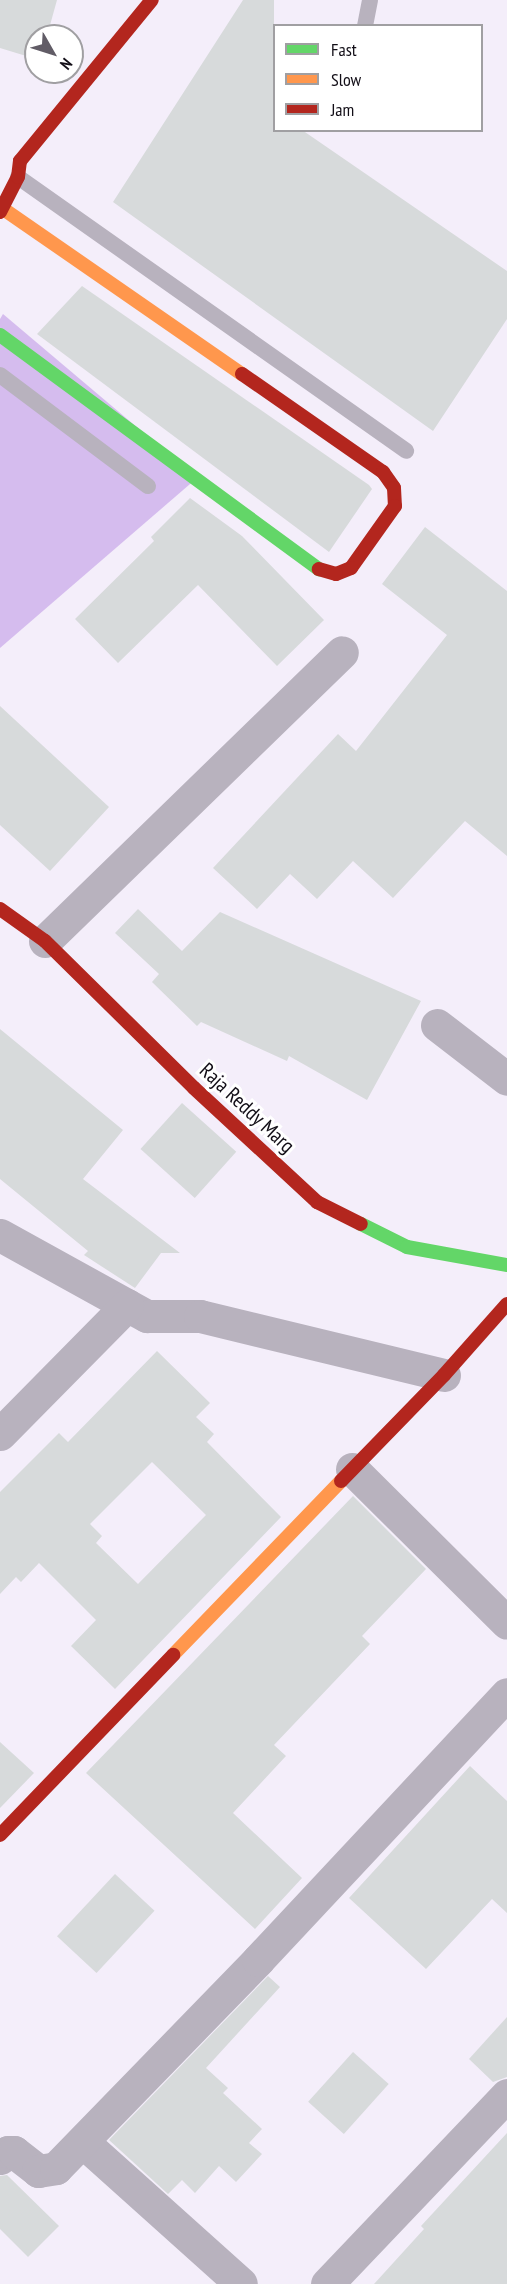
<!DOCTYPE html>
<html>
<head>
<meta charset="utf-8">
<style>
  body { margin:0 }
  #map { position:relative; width:507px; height:2284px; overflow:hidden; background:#f4eefa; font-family:"PT Sans Narrow",sans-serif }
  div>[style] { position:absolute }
  .forest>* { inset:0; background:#d5bcee }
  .building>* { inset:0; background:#d7dadb; transform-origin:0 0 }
  .lane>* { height:16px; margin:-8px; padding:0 8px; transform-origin:8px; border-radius:8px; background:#b8b2be }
  .street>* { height:33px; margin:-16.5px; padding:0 16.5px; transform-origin:16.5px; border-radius:16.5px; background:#b8b2be }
  .fast>* { height:14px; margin:-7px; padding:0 7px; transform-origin:7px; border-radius:7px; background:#63d668 }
  .slow>* { height:14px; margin:-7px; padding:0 7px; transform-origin:7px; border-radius:7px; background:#ff974d }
  .jam>* { height:14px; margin:-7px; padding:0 7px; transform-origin:7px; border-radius:7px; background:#b3261e }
  span { translate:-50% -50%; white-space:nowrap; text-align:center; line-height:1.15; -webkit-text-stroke:6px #fff; paint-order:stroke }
  .street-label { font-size:21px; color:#120e17 }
  .legend { position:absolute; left:273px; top:24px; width:210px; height:108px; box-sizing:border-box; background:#fff; border:2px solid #a09fa2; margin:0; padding:8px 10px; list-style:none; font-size:18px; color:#120e17 }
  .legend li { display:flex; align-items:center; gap:12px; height:30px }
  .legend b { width:30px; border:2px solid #a09fa2 }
  .north { position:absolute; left:24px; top:24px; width:60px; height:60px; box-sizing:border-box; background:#fff; border:2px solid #a09fa2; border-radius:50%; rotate:129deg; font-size:16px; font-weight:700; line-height:24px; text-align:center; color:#120e17 }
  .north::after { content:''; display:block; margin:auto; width:21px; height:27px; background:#615c66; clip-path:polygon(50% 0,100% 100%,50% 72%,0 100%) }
</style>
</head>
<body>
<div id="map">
  <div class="forest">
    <i style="clip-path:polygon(3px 314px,197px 478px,0 648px,0 319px)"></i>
  </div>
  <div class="building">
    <i style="clip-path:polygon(0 0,57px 0,47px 36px,36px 36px,36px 59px,0 48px)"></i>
    <i style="clip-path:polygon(243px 0,274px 0,274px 130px,302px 130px,507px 271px,507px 319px,433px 431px,113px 202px)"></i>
    <i style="clip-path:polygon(82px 286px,369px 485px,372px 489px,329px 552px,37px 334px)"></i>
    <i style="clip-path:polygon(190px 498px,242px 536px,324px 620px,277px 666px,198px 585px,118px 663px,75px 619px,154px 541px,151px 537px)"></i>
    <i style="clip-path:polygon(425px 527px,507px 591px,507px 856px,465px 821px,393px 898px,353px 861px,317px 899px,290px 874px,257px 909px,213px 868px,338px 734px,356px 751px,447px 635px,382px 584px)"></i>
    <i style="clip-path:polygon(0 706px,109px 807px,50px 871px,0 825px)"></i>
    <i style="clip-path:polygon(138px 909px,182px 951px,220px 912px,421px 1001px,367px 1100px,289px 1056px,287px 1061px,201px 1022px,197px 1026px,152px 982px,159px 974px,115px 933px)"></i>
    <i style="clip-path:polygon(0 1029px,123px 1130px,83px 1179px,180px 1253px,161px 1253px,135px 1288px,84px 1255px,88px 1251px,0 1179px)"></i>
    <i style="left:182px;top:1103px;width:73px;height:62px;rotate:42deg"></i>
    <i style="clip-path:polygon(evenodd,157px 1351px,210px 1403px,196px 1417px,214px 1434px,207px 1442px,281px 1517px,115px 1689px,71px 1646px,96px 1620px,39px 1563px,21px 1582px,16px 1577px,0 1594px,0 1492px,59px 1433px,68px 1442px,157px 1351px,152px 1462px,206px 1515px,138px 1584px,96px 1543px,102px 1536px,90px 1524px,152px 1462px)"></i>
    <i style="clip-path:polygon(353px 1496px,426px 1569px,362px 1636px,370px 1644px,274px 1745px,286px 1756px,233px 1813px,302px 1878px,255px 1929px,86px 1773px)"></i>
    <i style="clip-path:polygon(0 1742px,34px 1773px,0 1808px)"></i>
    <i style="clip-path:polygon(470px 1766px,507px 1801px,507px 1913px,492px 1899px,426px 1969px,349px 1898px)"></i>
    <i style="left:115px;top:1874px;width:54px;height:85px;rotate:43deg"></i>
    <i style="clip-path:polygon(268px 1976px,280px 1987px,206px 2068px,228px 2088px,223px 2093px,262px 2129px,249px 2143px,262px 2154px,236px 2182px,219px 2166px,195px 2193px,182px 2180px,168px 2194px,109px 2140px)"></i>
    <i style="clip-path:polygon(507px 2017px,507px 2077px,493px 2082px,469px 2059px)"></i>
    <i style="left:353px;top:2052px;width:48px;height:67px;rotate:42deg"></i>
    <i style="clip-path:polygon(507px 2133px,507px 2284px,374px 2284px,424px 2229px,421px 2226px)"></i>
    <i style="clip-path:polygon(7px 2175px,59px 2226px,28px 2257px,0 2229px,0 2176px)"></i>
  </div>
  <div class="lane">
    <i style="left:365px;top:26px;width:26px;rotate:-79deg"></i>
    <i style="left:18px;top:177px;width:475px;rotate:35.2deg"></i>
    <i style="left:0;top:375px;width:185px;rotate:36.9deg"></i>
  </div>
  <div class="street">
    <i style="left:45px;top:941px;width:414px;rotate:-44.2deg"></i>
    <i style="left:437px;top:1025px;width:88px;rotate:37.6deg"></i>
    <i style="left:0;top:1235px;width:168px;rotate:28.9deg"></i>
    <i style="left:147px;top:1316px;width:53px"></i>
    <i style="left:200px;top:1316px;width:251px;rotate:13.6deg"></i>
    <i style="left:0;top:1434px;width:181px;rotate:-45.4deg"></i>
    <i style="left:352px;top:1469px;width:218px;rotate:44.8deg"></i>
    <i style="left:83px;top:2142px;width:212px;rotate:41.9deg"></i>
    <i style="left:0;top:2158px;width:10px;rotate:-37deg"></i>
    <i style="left:8px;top:2152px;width:6px"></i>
    <i style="left:14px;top:2152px;width:31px;rotate:38deg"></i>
    <i style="left:38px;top:2171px;width:18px;rotate:-9deg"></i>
    <i style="left:56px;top:2168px;width:290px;rotate:-45.8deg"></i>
    <i style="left:258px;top:1960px;width:364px;rotate:-46.9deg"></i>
    <i style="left:327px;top:2284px;width:261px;rotate:-46.4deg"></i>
  </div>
  <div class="fast">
    <i style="left:0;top:335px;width:396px;rotate:36.3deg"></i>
    <i style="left:361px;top:1224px;width:51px;rotate:26.6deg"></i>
    <i style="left:407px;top:1247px;width:102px;rotate:10.2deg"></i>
  </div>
  <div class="slow">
    <i style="left:2px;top:208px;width:292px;rotate:34.7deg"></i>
    <i style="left:173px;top:1655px;width:242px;rotate:-46deg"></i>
  </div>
  <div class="jam">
    <i style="left:0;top:212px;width:39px;rotate:-63deg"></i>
    <i style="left:18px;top:177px;width:16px;rotate:-83deg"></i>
    <i style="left:20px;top:161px;width:208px;rotate:-50.7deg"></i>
    <i style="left:242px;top:374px;width:172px;rotate:34.8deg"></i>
    <i style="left:383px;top:472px;width:19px;rotate:55deg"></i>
    <i style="left:394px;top:488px;width:18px;rotate:87deg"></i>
    <i style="left:395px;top:506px;width:76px;rotate:125.4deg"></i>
    <i style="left:351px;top:568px;width:16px;rotate:158deg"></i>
    <i style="left:336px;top:574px;width:18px;rotate:-164deg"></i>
    <i style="left:0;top:909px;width:55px;rotate:35.4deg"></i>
    <i style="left:45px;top:941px;width:209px;rotate:44.6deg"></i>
    <i style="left:194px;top:1088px;width:168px;rotate:42.8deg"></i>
    <i style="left:317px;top:1202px;width:49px;rotate:26.6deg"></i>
    <i style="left:341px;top:1481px;width:148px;rotate:-45.8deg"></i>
    <i style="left:444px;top:1375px;width:95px;rotate:-48.4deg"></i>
    <i style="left:0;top:1835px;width:250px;rotate:-46.1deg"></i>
  </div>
  <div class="street-label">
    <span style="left:247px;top:1108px;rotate:43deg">Raja Reddy Marg</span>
  </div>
  <ul class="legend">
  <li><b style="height:8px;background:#63d668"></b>Fast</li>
  <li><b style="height:8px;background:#ff974d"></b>Slow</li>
  <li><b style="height:8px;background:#b3261e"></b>Jam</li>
  </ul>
  <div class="north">N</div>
</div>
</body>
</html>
